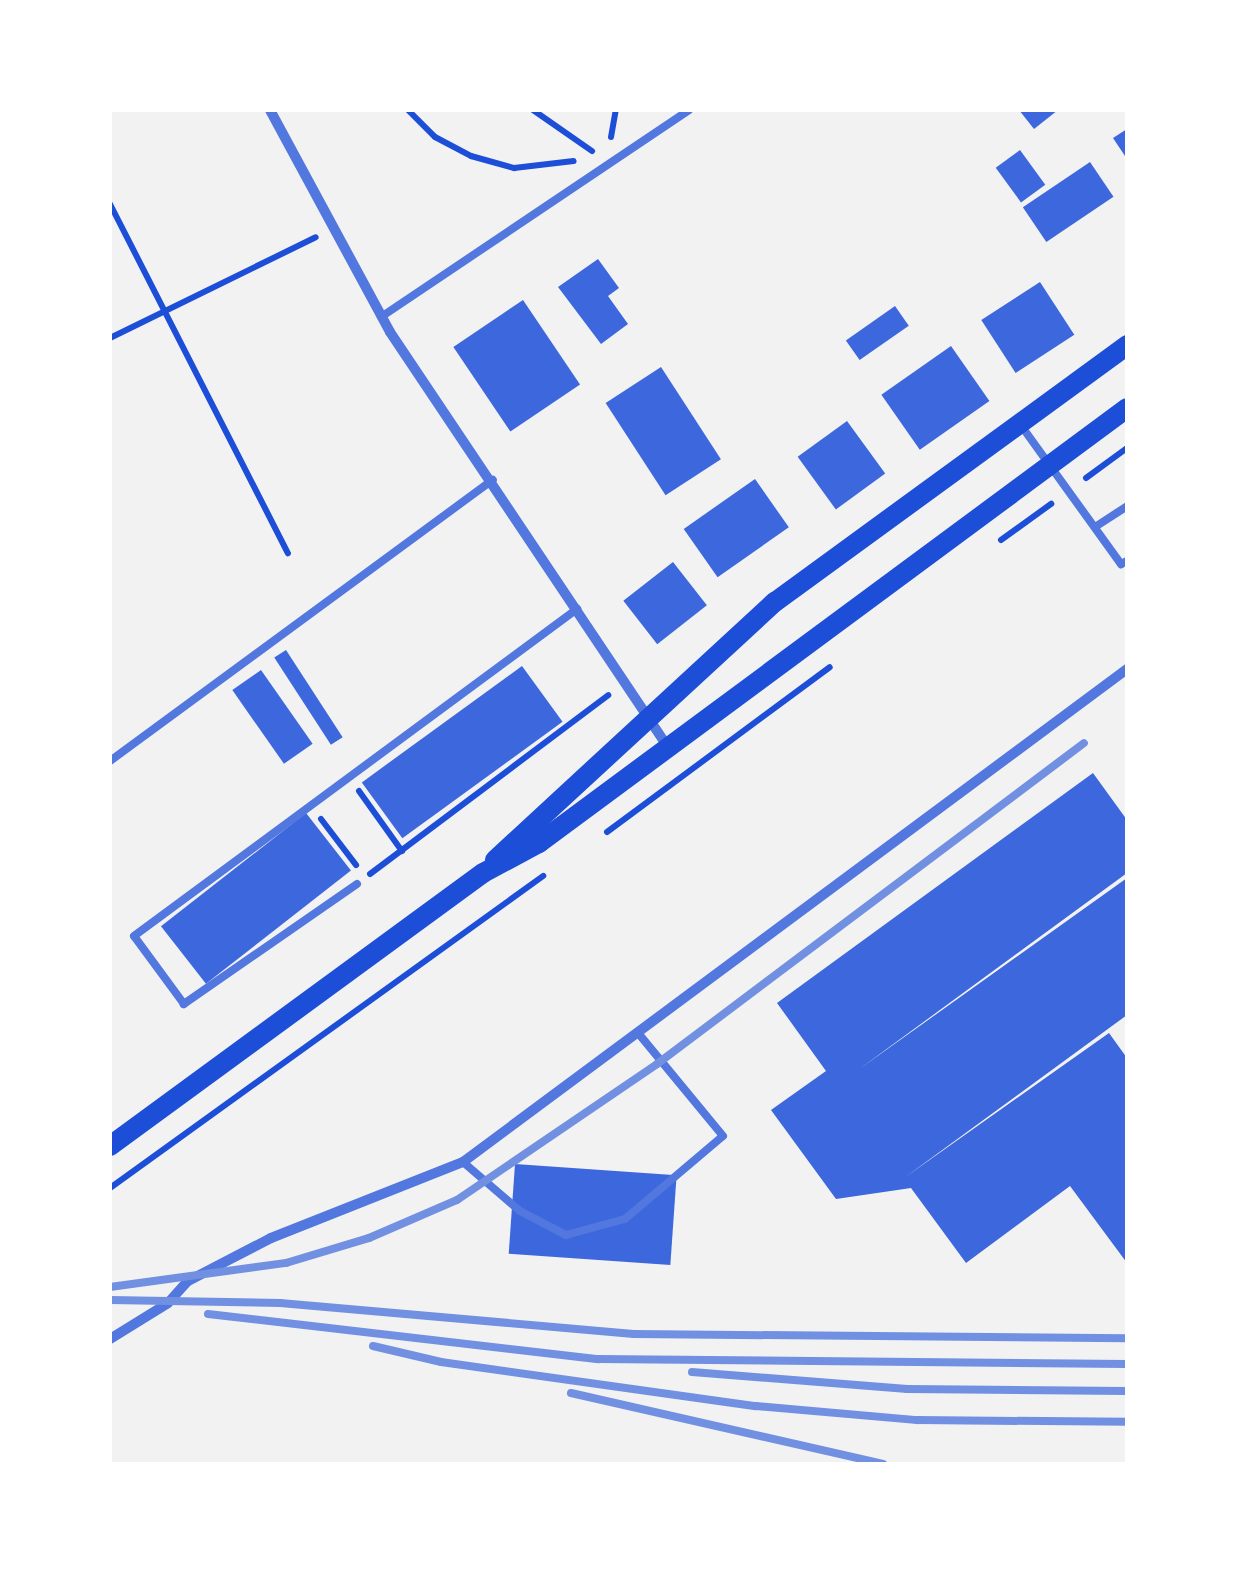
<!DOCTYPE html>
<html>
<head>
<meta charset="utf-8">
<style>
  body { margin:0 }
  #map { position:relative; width:1237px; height:1574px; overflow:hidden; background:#f2f2f2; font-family:"Times New Roman",serif }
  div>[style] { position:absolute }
  .building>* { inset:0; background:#3d67dc; transform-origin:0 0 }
  .path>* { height:6px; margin:-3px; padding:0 3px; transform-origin:3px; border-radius:3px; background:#1d4ed8 }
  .service>* { height:8px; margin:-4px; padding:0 4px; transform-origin:4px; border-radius:4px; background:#5277de }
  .minor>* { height:10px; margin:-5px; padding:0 5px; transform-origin:5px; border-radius:5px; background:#5277de }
  .secondary>* { height:20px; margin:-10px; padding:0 10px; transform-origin:10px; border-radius:10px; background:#1d4ed8 }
  .rail>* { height:8px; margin:-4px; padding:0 4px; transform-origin:4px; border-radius:4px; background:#7290e2 }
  span { translate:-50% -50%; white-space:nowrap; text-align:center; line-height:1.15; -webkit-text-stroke:9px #fff; paint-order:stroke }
  .frame { position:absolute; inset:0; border:112px solid #fff; pointer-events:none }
</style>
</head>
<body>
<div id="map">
  <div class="building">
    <i style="clip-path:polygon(1019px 110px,1058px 110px,1034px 129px)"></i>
    <i style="clip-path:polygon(1127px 129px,1127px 159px,1113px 138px)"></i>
    <i style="left:1020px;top:150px;width:43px;height:30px;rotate:54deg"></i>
    <i style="left:1090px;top:162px;width:42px;height:81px;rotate:56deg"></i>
    <i style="clip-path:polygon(598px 259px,619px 288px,608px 296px,628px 324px,601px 344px,558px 287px)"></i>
    <i style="left:1040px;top:282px;width:63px;height:70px;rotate:57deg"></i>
    <i style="left:523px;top:300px;width:102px;height:84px;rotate:56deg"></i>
    <i style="left:895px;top:306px;width:24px;height:60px;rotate:55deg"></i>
    <i style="left:951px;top:346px;width:67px;height:85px;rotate:55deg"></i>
    <i style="left:661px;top:367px;width:110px;height:66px;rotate:57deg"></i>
    <i style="left:847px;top:421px;width:65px;height:61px;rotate:54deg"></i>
    <i style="left:755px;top:479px;width:59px;height:87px;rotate:55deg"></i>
    <i style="left:673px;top:562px;width:55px;height:63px;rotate:52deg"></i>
    <i style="left:286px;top:650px;width:104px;height:14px;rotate:57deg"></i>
    <i style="left:522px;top:666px;width:69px;height:198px;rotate:54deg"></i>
    <i style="left:261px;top:670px;width:90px;height:35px;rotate:55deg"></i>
    <i style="clip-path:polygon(1093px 773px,1127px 820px,1127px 873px,858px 1070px,1127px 878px,1127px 1015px,904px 1178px,1109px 1033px,1127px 1058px,1127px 1263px,1070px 1186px,966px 1263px,911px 1188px,836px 1199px,771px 1110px,826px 1071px,777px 1003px)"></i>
    <i style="left:306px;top:813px;width:73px;height:184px;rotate:52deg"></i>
    <i style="left:515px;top:1164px;width:162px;height:90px;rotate:4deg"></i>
  </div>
  <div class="path">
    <i style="left:408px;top:110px;width:38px;rotate:45deg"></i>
    <i style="left:435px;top:137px;width:41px;rotate:27.8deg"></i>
    <i style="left:471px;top:156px;width:45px;rotate:15.6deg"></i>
    <i style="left:514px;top:168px;width:60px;rotate:-6.7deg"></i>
    <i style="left:533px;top:110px;width:72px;rotate:34.8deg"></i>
    <i style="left:611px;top:137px;width:27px;rotate:-80deg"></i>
    <i style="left:110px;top:204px;width:392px;rotate:63deg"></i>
    <i style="left:110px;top:338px;width:229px;rotate:-26.1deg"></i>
    <i style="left:1086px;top:478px;width:51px;rotate:-36.2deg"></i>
    <i style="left:1001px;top:540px;width:62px;rotate:-35.8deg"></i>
    <i style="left:359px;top:791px;width:74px;rotate:54.4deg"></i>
    <i style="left:321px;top:819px;width:58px;rotate:52.7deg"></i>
    <i style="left:607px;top:832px;width:277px;rotate:-36.5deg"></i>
    <i style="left:370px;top:874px;width:298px;rotate:-36.9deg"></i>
    <i style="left:110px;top:1188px;width:534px;rotate:-35.77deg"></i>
  </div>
  <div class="service">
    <i style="left:381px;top:317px;width:371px;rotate:-33.9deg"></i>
    <i style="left:1020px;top:424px;width:173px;rotate:54.2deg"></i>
    <i style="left:1121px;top:564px;width:7px;rotate:-27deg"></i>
    <i style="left:1095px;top:527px;width:38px;rotate:-33deg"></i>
    <i style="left:110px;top:761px;width:475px;rotate:-36.3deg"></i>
    <i style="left:357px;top:884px;width:211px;rotate:145.3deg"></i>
    <i style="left:184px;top:1004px;width:84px;rotate:-126.3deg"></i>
    <i style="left:134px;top:936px;width:551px;rotate:-36.43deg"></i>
    <i style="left:463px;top:1162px;width:75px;rotate:40.7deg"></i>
    <i style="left:520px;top:1211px;width:52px;rotate:27.6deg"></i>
    <i style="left:566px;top:1235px;width:61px;rotate:-15.2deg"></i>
    <i style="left:625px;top:1219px;width:128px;rotate:-40.3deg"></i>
    <i style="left:723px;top:1136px;width:134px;rotate:-129.5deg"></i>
  </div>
  <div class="minor">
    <i style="left:270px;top:110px;width:252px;rotate:61.6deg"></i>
    <i style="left:390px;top:332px;width:500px;rotate:56.2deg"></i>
    <i style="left:110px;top:1339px;width:68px;rotate:-31.8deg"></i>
    <i style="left:168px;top:1303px;width:30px;rotate:-48deg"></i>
    <i style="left:188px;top:1281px;width:93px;rotate:-27.4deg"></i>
    <i style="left:271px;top:1238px;width:206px;rotate:-21.6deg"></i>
    <i style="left:463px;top:1162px;width:827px;rotate:-36.59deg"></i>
  </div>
  <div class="secondary">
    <i style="left:495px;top:860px;width:381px;rotate:-42.7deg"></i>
    <i style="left:775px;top:602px;width:436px;rotate:-36.1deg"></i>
    <i style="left:110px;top:1146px;width:462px;rotate:-36.2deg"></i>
    <i style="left:483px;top:873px;width:64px;rotate:-28.2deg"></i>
    <i style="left:539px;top:843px;width:731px;rotate:-36.49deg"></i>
  </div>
  <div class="rail">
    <i style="left:110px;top:1287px;width:178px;rotate:-7.8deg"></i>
    <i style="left:286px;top:1263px;width:87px;rotate:-16.8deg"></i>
    <i style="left:369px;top:1238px;width:96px;rotate:-23.4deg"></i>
    <i style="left:457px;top:1200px;width:242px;rotate:-34.2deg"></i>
    <i style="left:657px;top:1064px;width:534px;rotate:-36.93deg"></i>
    <i style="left:110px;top:1300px;width:170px;rotate:1deg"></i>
    <i style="left:280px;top:1303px;width:355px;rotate:5deg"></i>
    <i style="left:634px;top:1334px;width:493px;rotate:0.5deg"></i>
    <i style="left:208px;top:1314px;width:393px;rotate:6.6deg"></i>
    <i style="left:598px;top:1359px;width:529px;rotate:0.54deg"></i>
    <i style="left:373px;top:1346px;width:70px;rotate:13.2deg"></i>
    <i style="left:441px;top:1362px;width:318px;rotate:8deg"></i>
    <i style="left:756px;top:1406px;width:162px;rotate:5deg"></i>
    <i style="left:917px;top:1420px;width:210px;rotate:0.5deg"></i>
    <i style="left:692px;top:1372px;width:216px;rotate:4.5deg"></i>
    <i style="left:907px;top:1389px;width:220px;rotate:0.5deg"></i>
    <i style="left:571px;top:1393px;width:320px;rotate:12.8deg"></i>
  </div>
  <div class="frame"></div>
</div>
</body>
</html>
